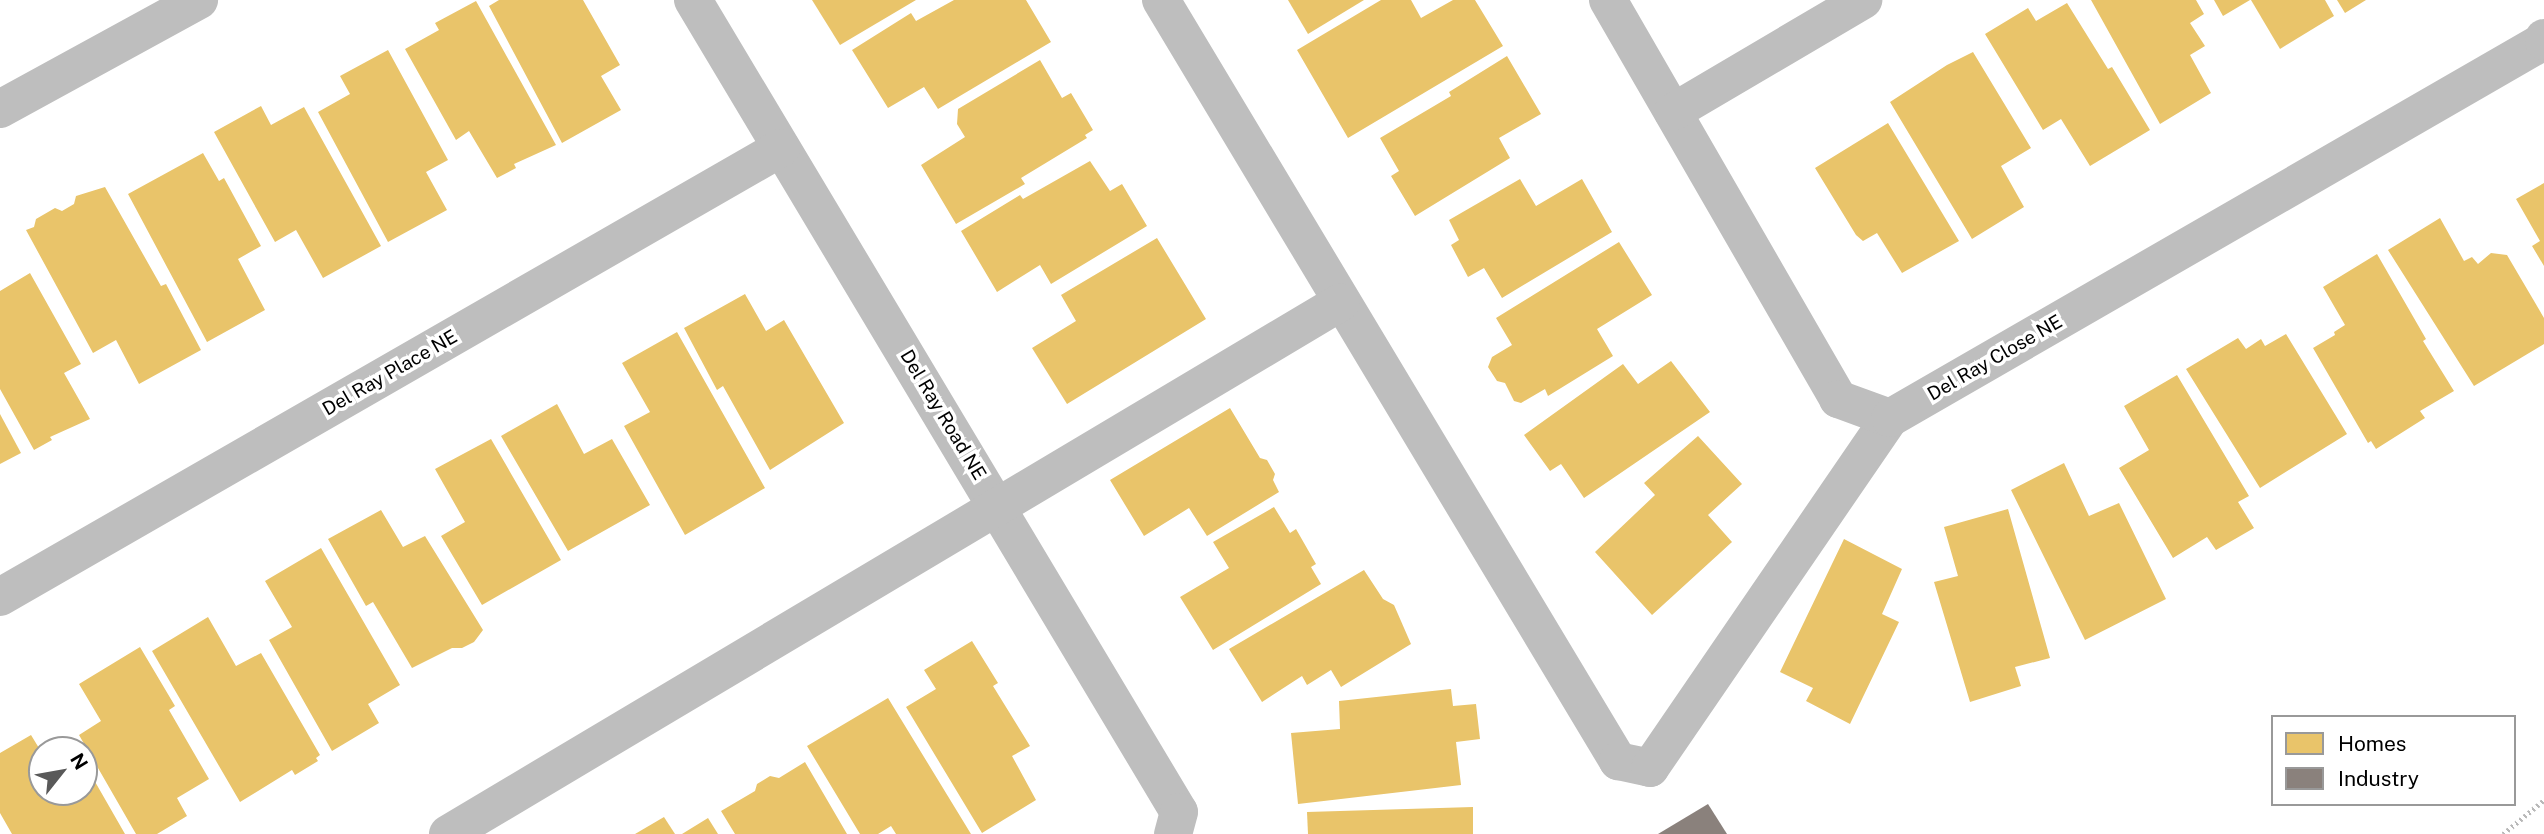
<!DOCTYPE html>
<html>
<head>
<meta charset="utf-8">
<style>
  body { margin:0 }
  #map { position:relative; width:2544px; height:834px; overflow:hidden; background:#fff; font-family:"Public Sans",sans-serif }
  div>[style] { position:absolute }
  .homes>* { inset:0; background:#e9c46a }
  .industry>* { inset:0; background:#8a817c }
  .path>* { height:4.5px; margin-top:-2.25px; transform-origin:0; background:repeating-linear-gradient(90deg,#b9b9b9 0 2px,transparent 0 5.5px) }
  .minor>* { height:38px; margin:-19px; padding:0 19px; transform-origin:19px; border-radius:19px; background:#bebebe }
  span { translate:-50% -50%; white-space:nowrap; text-align:center; line-height:1.15; -webkit-text-stroke:7px #fff; paint-order:stroke }
  .street-label { font-size:19px; color:#000 }
  .legend { position:absolute; left:2271px; top:715px; width:245px; height:91px; box-sizing:border-box; background:#fff; border:2px solid #999; margin:0; padding:9px 12px; list-style:none; font-size:21px; color:#000 }
  .legend li { display:flex; align-items:center; gap:14px; height:35px }
  .legend b { width:35px; border:2px solid #999 }
  .north { position:absolute; left:28px; top:736px; width:70px; height:70px; box-sizing:border-box; background:#fff; border:2px solid #999; border-radius:50%; rotate:59deg; font-size:19px; font-weight:700; line-height:28px; text-align:center; color:#000 }
  .north::after { content:''; display:block; margin:auto; width:24px; height:32px; background:#595959; clip-path:polygon(50% 0,100% 100%,50% 72%,0 100%) }
</style>
</head>
<body>
<div id="map">
  <div class="homes">
    <i style="clip-path:polygon(499px 0,583px 0,620px 65px,601px 76px,621px 110px,562px 143px,489px 6px)"></i>
    <i style="clip-path:polygon(812px 0,916px 0,840px 45px)"></i>
    <i style="clip-path:polygon(954px 0,1026px 0,1051px 42px,938px 109px,924px 87px,888px 108px,852px 50px,911px 13px,916px 21px)"></i>
    <i style="clip-path:polygon(1288px 0,1364px 0,1308px 34px)"></i>
    <i style="clip-path:polygon(1381px 0,1411px 0,1421px 18px,1453px 0,1475px 0,1503px 46px,1348px 138px,1297px 50px)"></i>
    <i style="clip-path:polygon(2091px 0,2196px 0,2204px 14px,2190px 23px,2205px 46px,2190px 55px,2211px 93px,2160px 124px)"></i>
    <i style="clip-path:polygon(2214px 0,2250px 0,2223px 16px)"></i>
    <i style="clip-path:polygon(2251px 0,2325px 0,2334px 16px,2280px 49px)"></i>
    <i style="clip-path:polygon(2337px 0,2366px 0,2345px 13px)"></i>
    <i style="clip-path:polygon(476px 1px,556px 145px,514px 164px,516px 168px,497px 178px,469px 131px,456px 140px,405px 49px,439px 30px,435px 23px)"></i>
    <i style="clip-path:polygon(2067px 3px,2108px 69px,2112px 67px,2150px 130px,2090px 166px,2061px 119px,2043px 130px,1985px 34px,2028px 8px,2036px 21px)"></i>
    <i style="clip-path:polygon(388px 50px,448px 160px,426px 172px,447px 210px,388px 242px,318px 112px,350px 94px,340px 76px)"></i>
    <i style="clip-path:polygon(1973px 52px,2031px 148px,2001px 166px,2024px 207px,1972px 239px,1890px 102px,1947px 65px)"></i>
    <i style="clip-path:polygon(1507px 56px,1541px 114px,1499px 138px,1510px 158px,1415px 216px,1391px 176px,1399px 171px,1380px 138px,1451px 96px,1449px 92px)"></i>
    <i style="clip-path:polygon(1040px 60px,1062px 98px,1071px 93px,1093px 130px,1085px 135px,1087px 138px,1021px 178px,1025px 184px,956px 224px,921px 165px,965px 137px,957px 124px,958px 109px)"></i>
    <i style="clip-path:polygon(261px 106px,271px 125px,304px 107px,381px 246px,323px 278px,296px 230px,275px 242px,214px 132px)"></i>
    <i style="clip-path:polygon(1888px 123px,1959px 241px,1902px 273px,1877px 233px,1863px 241px,1856px 235px,1815px 168px)"></i>
    <i style="clip-path:polygon(203px 153px,219px 181px,224px 178px,261px 246px,238px 259px,265px 310px,207px 342px,128px 194px)"></i>
    <i style="clip-path:polygon(1090px 161px,1110px 191px,1122px 184px,1147px 226px,1051px 284px,1040px 265px,997px 292px,961px 231px,1020px 195px,1023px 199px)"></i>
    <i style="clip-path:polygon(1520px 179px,1536px 206px,1582px 179px,1612px 232px,1502px 298px,1484px 268px,1468px 277px,1451px 245px,1459px 240px,1449px 220px)"></i>
    <i style="clip-path:polygon(2544px 183px,2544px 266px,2532px 246px,2540px 241px,2516px 199px)"></i>
    <i style="clip-path:polygon(105px 187px,161px 286px,166px 284px,201px 350px,139px 384px,116px 340px,93px 353px,26px 230px,34px 227px,36px 219px,55px 208px,62px 211px,74px 204px,76px 196px)"></i>
    <i style="clip-path:polygon(2440px 218px,2464px 261px,2472px 257px,2478px 264px,2491px 253px,2507px 255px,2544px 318px,2544px 344px,2474px 386px,2388px 250px)"></i>
    <i style="clip-path:polygon(1157px 238px,1206px 319px,1067px 404px,1032px 348px,1076px 321px,1061px 295px)"></i>
    <i style="clip-path:polygon(1619px 242px,1652px 295px,1597px 329px,1613px 356px,1548px 396px,1545px 389px,1521px 403px,1514px 401px,1505px 383px,1497px 381px,1488px 367px,1492px 357px,1512px 345px,1496px 318px)"></i>
    <i style="clip-path:polygon(2377px 254px,2426px 339px,2423px 341px,2454px 391px,2420px 411px,2425px 418px,2376px 449px,2371px 441px,2368px 443px,2313px 348px,2335px 335px,2334px 332px,2345px 325px,2323px 287px)"></i>
    <i style="clip-path:polygon(30px 273px,81px 364px,64px 373px,90px 419px,50px 437px,52px 440px,34px 450px,0 389px,0 291px)"></i>
    <i style="clip-path:polygon(745px 294px,766px 331px,784px 320px,844px 423px,770px 470px,723px 386px,717px 390px,684px 328px)"></i>
    <i style="clip-path:polygon(677px 332px,765px 488px,685px 535px,624px 426px,650px 412px,622px 363px)"></i>
    <i style="clip-path:polygon(2286px 334px,2347px 434px,2260px 488px,2186px 369px,2238px 338px,2246px 349px,2261px 339px,2265px 346px)"></i>
    <i style="clip-path:polygon(1671px 361px,1710px 412px,1584px 498px,1561px 464px,1550px 471px,1524px 435px,1623px 364px,1638px 384px)"></i>
    <i style="clip-path:polygon(2177px 375px,2249px 496px,2238px 502px,2254px 528px,2216px 550px,2207px 537px,2173px 558px,2119px 468px,2149px 450px,2124px 406px)"></i>
    <i style="clip-path:polygon(557px 404px,584px 454px,612px 439px,650px 505px,568px 551px,501px 436px)"></i>
    <i style="clip-path:polygon(1230px 408px,1260px 458px,1267px 460px,1275px 474px,1273px 480px,1279px 492px,1207px 536px,1189px 508px,1144px 536px,1110px 480px)"></i>
    <i style="clip-path:polygon(0 414px,21px 453px,0 464px)"></i>
    <i style="clip-path:polygon(1698px 436px,1742px 484px,1708px 515px,1732px 542px,1652px 615px,1595px 552px,1655px 495px,1644px 483px)"></i>
    <i style="clip-path:polygon(491px 439px,561px 560px,482px 605px,441px 536px,465px 522px,435px 469px)"></i>
    <i style="clip-path:polygon(2064px 463px,2089px 516px,2119px 503px,2166px 599px,2085px 640px,2011px 490px)"></i>
    <i style="clip-path:polygon(1274px 507px,1290px 533px,1296px 529px,1316px 564px,1311px 567px,1321px 584px,1213px 650px,1180px 597px,1229px 568px,1213px 542px)"></i>
    <i style="clip-path:polygon(2008px 509px,2050px 658px,2015px 667px,2021px 686px,1970px 702px,1934px 582px,1958px 576px,1944px 527px)"></i>
    <i style="clip-path:polygon(381px 510px,403px 547px,425px 536px,483px 630px,474px 642px,462px 648px,452px 648px,412px 668px,373px 602px,366px 606px,328px 539px)"></i>
    <i style="clip-path:polygon(1844px 539px,1902px 569px,1882px 614px,1899px 622px,1850px 724px,1806px 701px,1813px 688px,1780px 672px)"></i>
    <i style="clip-path:polygon(321px 548px,400px 685px,368px 704px,379px 723px,332px 751px,269px 640px,292px 627px,265px 581px)"></i>
    <i style="clip-path:polygon(1364px 570px,1383px 599px,1394px 605px,1411px 644px,1341px 687px,1331px 670px,1307px 685px,1302px 676px,1262px 702px,1229px 649px)"></i>
    <i style="clip-path:polygon(208px 617px,236px 666px,261px 653px,320px 755px,316px 758px,318px 761px,295px 775px,292px 770px,240px 802px,152px 651px)"></i>
    <i style="clip-path:polygon(972px 641px,998px 683px,993px 686px,1030px 746px,1012px 756px,1036px 800px,982px 833px,906px 707px,936px 689px,924px 670px)"></i>
    <i style="clip-path:polygon(140px 647px,175px 706px,169px 710px,209px 779px,177px 798px,187px 816px,157px 834px,136px 834px,79px 735px,101px 721px,79px 684px)"></i>
    <i style="clip-path:polygon(1451px 689px,1453px 706px,1476px 704px,1480px 739px,1456px 742px,1461px 785px,1298px 804px,1291px 733px,1340px 729px,1339px 701px)"></i>
    <i style="clip-path:polygon(888px 698px,971px 834px,896px 834px,891px 826px,878px 834px,860px 834px,807px 746px)"></i>
    <i style="clip-path:polygon(31px 735px,42px 753px,42px 792px,84px 792px,86px 766px,125px 834px,12px 834px,0 813px,0 753px)"></i>
    <i style="clip-path:polygon(805px 762px,847px 834px,735px 834px,721px 811px,755px 791px,757px 784px,770px 776px,779px 778px)"></i>
    <i style="clip-path:polygon(1473px 807px,1473px 834px,1308px 834px,1307px 812px)"></i>
    <i style="clip-path:polygon(664px 817px,675px 834px,635px 834px)"></i>
    <i style="clip-path:polygon(708px 818px,718px 834px,682px 834px)"></i>
  </div>
  <div class="industry">
    <i style="clip-path:polygon(1708px 804px,1727px 834px,1658px 834px)"></i>
  </div>
  <div class="path">
    <i style="left:2503px;top:834px;width:53px;rotate:-39.7deg"></i>
  </div>
  <div class="minor">
    <i style="left:693px;top:0;width:946px;rotate:59.1deg"></i>
    <i style="left:1179px;top:812px;width:23px;rotate:105deg"></i>
    <i style="left:1161px;top:0;width:888px;rotate:59.01deg"></i>
    <i style="left:1618px;top:761px;width:33px;rotate:12deg"></i>
    <i style="left:1650px;top:768px;width:424px;rotate:-55.6deg"></i>
    <i style="left:1608px;top:0;width:461px;rotate:60deg"></i>
    <i style="left:1838px;top:399px;width:55px;rotate:20.1deg"></i>
    <i style="left:1890px;top:418px;width:755px;rotate:-29.96deg"></i>
    <i style="left:2544px;top:41px;width:3px;rotate:-90deg"></i>
    <i style="left:0;top:109px;width:227px;rotate:-28.7deg"></i>
    <i style="left:1673px;top:112px;width:221px;rotate:-30.5deg"></i>
    <i style="left:0;top:597px;width:901px;rotate:-29.89deg"></i>
    <i style="left:448px;top:834px;width:1039px;rotate:-30.78deg"></i>
  </div>
  <div class="street-label">
    <span style="left:1995px;top:358px;rotate:-30deg">Del Ray Close NE</span>
    <span style="left:390px;top:373px;rotate:-30deg">Del Ray Place NE</span>
    <span style="left:943px;top:415px;rotate:59deg">Del Ray Road NE</span>
  </div>
  <ul class="legend">
  <li><b style="height:19px;background:#e9c46a"></b>Homes</li>
  <li><b style="height:19px;background:#8a817c"></b>Industry</li>
  </ul>
  <div class="north">N</div>
</div>
</body>
</html>
